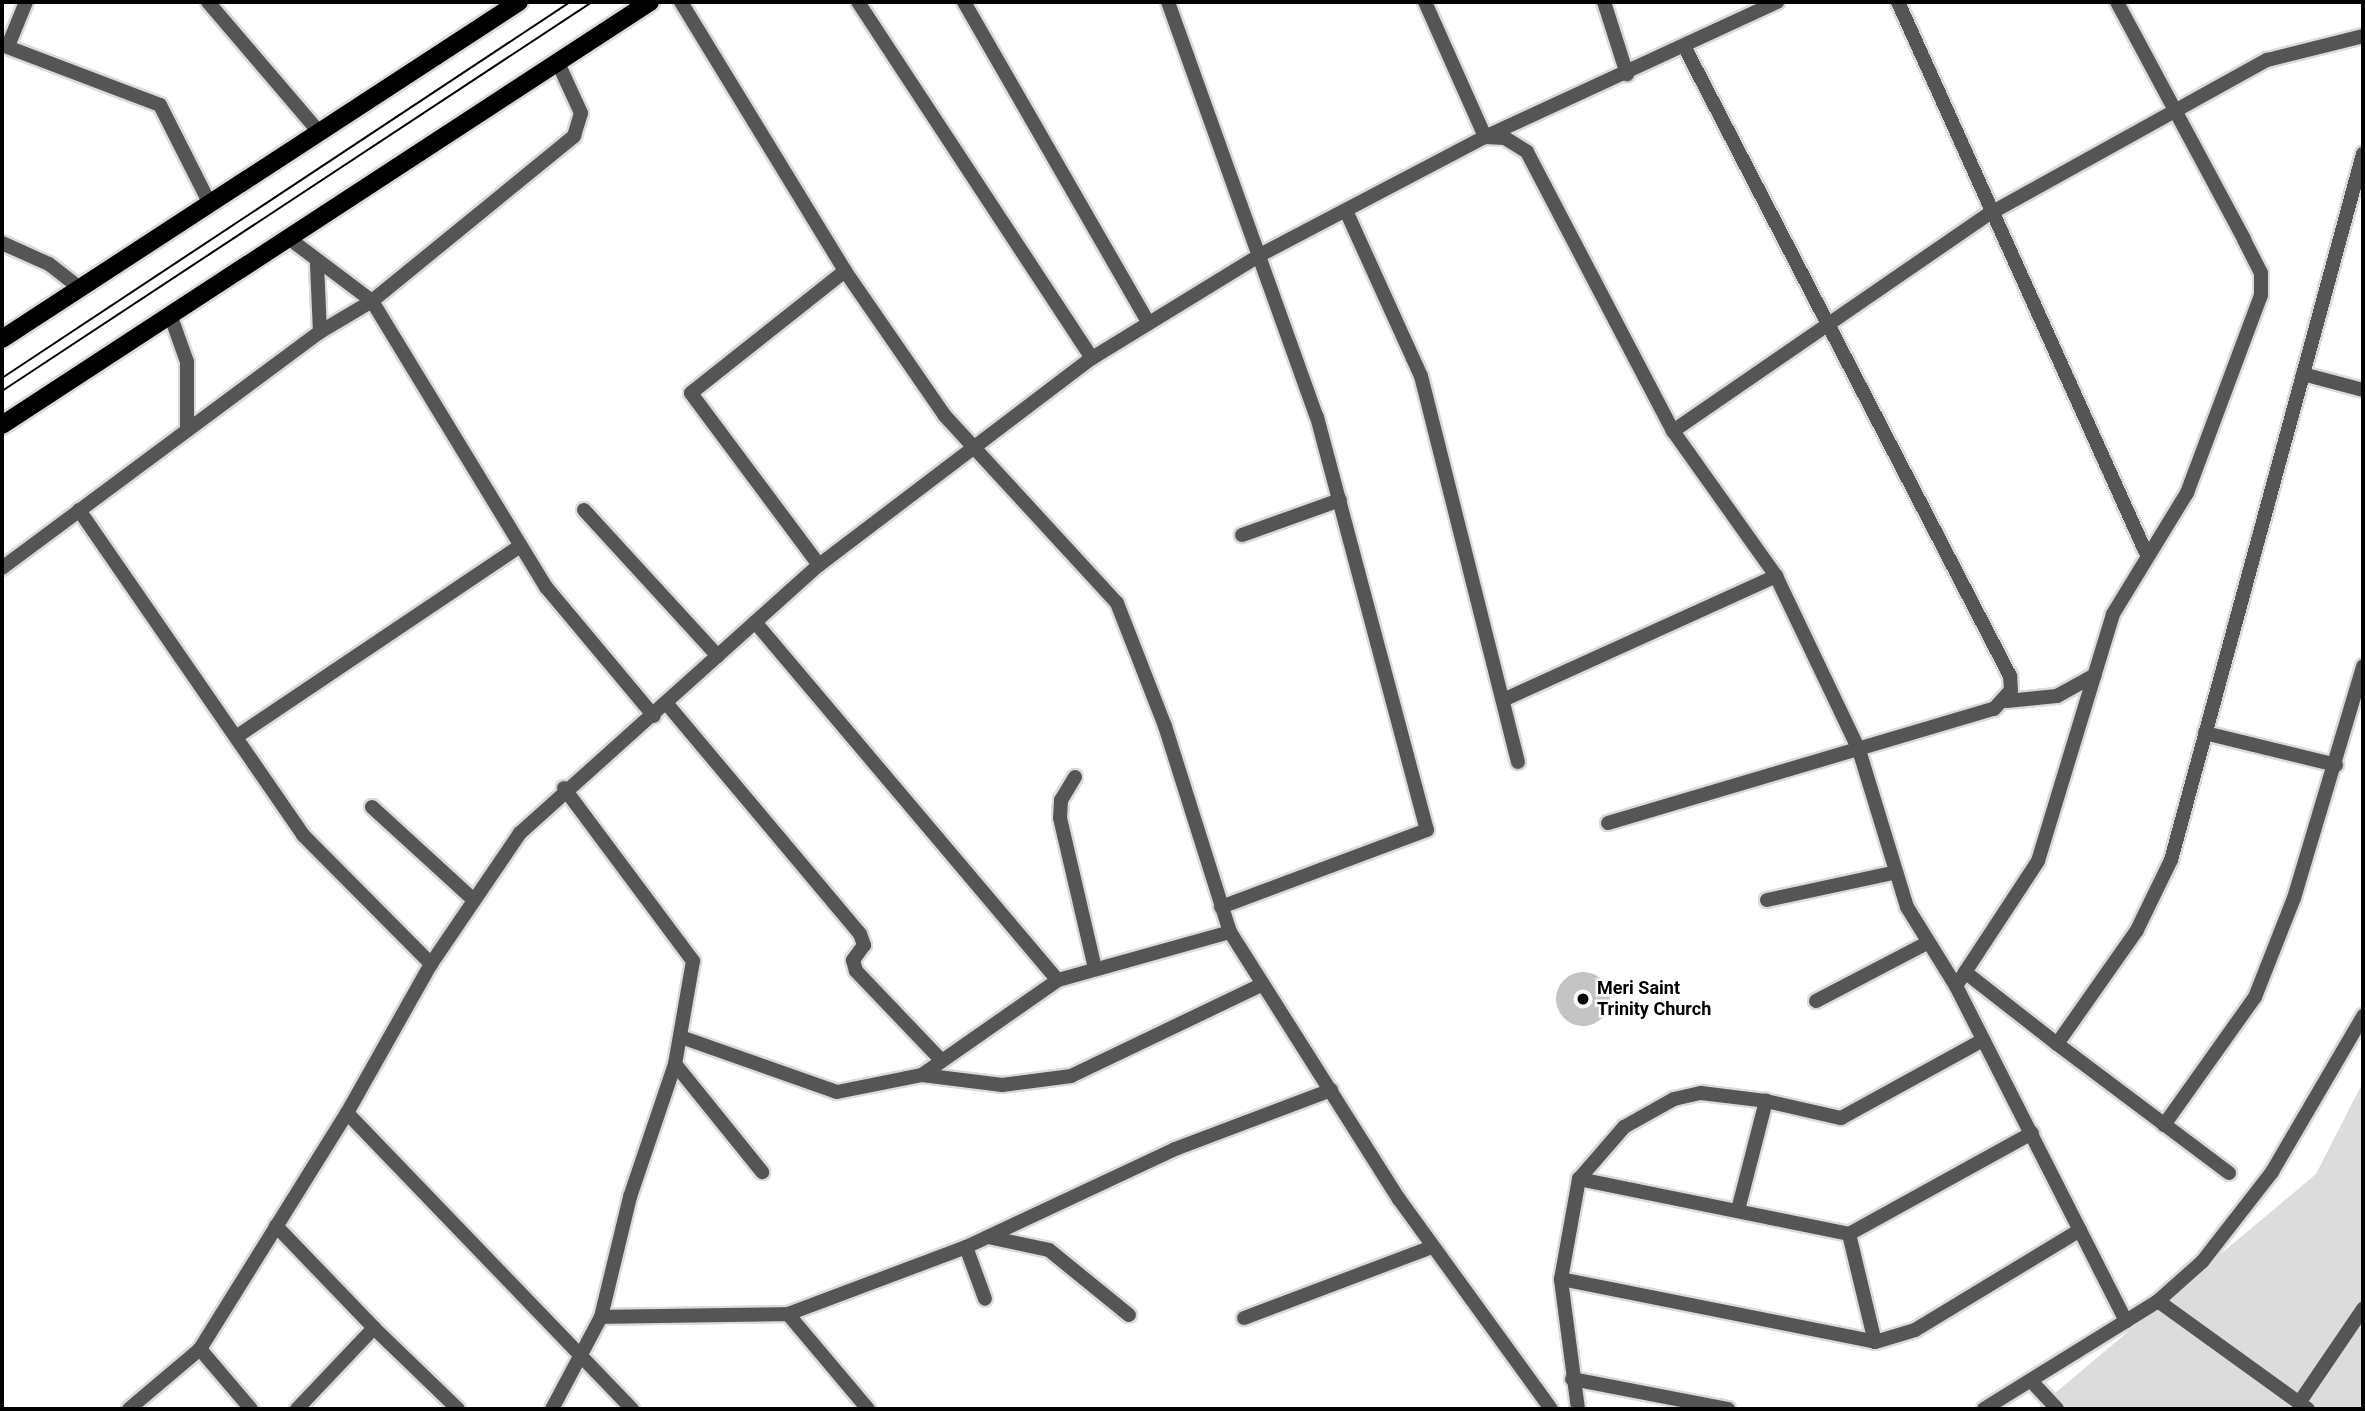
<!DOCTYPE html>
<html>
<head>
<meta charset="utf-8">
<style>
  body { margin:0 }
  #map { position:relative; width:2365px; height:1411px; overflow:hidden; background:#fff; font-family:Roboto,sans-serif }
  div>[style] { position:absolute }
  .green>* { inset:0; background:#dcdcdc }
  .building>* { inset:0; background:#c4c4c4 }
  .round { border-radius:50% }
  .roads { filter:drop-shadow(2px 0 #dbdbdb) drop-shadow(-2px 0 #dbdbdb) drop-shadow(0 2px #dbdbdb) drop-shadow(0 -2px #dbdbdb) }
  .street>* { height:14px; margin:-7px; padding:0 7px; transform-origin:7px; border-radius:7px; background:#555 }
  .primary>* { height:18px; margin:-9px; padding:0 9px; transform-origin:9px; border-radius:9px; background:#000 }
  .tram>* { height:2px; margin:-1px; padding:0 1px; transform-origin:1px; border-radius:1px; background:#000 }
  .dots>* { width:19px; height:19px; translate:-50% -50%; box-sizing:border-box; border:4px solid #fff; border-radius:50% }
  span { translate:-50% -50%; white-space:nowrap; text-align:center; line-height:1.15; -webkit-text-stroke:5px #fff; paint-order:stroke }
  .poi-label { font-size:18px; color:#000; font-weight:700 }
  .left { translate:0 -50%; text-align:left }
  .frame { position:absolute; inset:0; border:4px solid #000; pointer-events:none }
</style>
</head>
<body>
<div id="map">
  <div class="green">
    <i style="clip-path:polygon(2363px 1082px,2363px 1409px,2036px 1409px,2316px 1174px)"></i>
  </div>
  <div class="building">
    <i class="round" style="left:1556px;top:972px;width:54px;height:54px"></i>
  </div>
  <div class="roads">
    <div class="street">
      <i style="left:208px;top:2px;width:172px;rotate:49.5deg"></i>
      <i style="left:681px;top:2px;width:315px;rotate:58.6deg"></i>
      <i style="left:845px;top:271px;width:176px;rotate:55.4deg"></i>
      <i style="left:945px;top:416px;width:254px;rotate:47.4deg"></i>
      <i style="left:1117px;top:603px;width:132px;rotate:68.7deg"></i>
      <i style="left:1165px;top:726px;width:216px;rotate:72.5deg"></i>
      <i style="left:1230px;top:932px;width:316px;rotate:57.7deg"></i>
      <i style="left:1399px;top:1199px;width:259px;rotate:54.1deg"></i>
      <i style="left:858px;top:2px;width:426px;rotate:56.7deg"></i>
      <i style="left:964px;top:2px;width:369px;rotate:60.1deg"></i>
      <i style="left:1168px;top:2px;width:441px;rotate:70.3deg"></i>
      <i style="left:1317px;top:417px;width:427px;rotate:75.1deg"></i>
      <i style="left:1427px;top:830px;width:220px;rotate:159.5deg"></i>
      <i style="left:1425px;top:2px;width:148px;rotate:66deg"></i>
      <i style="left:1485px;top:137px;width:20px;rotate:3deg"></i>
      <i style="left:1505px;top:138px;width:26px;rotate:32deg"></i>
      <i style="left:1527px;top:152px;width:315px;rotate:62.4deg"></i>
      <i style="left:1673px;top:431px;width:178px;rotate:54.6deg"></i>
      <i style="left:1776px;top:576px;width:193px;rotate:64.5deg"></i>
      <i style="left:1859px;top:750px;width:164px;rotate:73deg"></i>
      <i style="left:1907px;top:907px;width:93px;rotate:58.2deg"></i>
      <i style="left:1956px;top:986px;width:376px;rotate:63.1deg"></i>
      <i style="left:1604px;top:2px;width:76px;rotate:72.3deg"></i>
      <i style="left:1898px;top:2px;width:606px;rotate:65.76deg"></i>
      <i style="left:2px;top:45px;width:169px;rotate:20.8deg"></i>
      <i style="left:160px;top:105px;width:111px;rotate:63.2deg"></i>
      <i style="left:8px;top:46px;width:48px;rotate:-67.8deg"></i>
      <i style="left:1347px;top:213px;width:179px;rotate:65.6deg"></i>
      <i style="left:1421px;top:376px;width:398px;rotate:75.9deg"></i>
      <i style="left:291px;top:240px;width:101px;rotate:37deg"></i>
      <i style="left:372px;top:301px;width:335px;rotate:58.7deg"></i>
      <i style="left:546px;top:587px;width:168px;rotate:50.1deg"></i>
      <i style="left:2px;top:243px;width:51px;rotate:24.1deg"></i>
      <i style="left:49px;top:264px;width:39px;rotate:38deg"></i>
      <i style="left:317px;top:264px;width:68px;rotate:87.5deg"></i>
      <i style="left:171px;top:317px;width:48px;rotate:70.4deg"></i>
      <i style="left:187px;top:362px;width:68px;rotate:90deg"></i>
      <i style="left:2303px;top:374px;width:62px;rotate:14.9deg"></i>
      <i style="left:1673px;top:431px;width:383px;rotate:-34.5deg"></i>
      <i style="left:1989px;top:214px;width:318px;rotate:-29deg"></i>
      <i style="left:2267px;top:60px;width:99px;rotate:-14deg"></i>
      <i style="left:79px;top:510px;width:395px;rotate:55.4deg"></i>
      <i style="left:303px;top:835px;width:182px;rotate:45.2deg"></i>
      <i style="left:584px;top:510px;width:198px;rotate:47.5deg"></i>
      <i style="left:1242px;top:535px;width:104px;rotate:-19.7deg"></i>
      <i style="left:819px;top:565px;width:214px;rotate:-126.7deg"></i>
      <i style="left:691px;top:393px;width:196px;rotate:-38.4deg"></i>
      <i style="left:2px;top:568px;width:396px;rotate:-36.6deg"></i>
      <i style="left:320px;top:332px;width:61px;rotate:-30.8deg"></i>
      <i style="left:372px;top:301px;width:261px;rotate:-39.2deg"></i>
      <i style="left:574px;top:136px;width:24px;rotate:-73deg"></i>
      <i style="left:581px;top:113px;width:55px;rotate:-114.7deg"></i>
      <i style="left:755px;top:622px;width:469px;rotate:49.8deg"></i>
      <i style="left:1503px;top:700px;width:300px;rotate:-24.4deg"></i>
      <i style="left:2007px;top:701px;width:50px;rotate:-5.7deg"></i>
      <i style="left:2057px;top:696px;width:43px;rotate:-28.9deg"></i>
      <i style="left:667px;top:704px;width:300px;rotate:50deg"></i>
      <i style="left:860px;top:934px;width:12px;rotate:70deg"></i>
      <i style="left:864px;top:945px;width:19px;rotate:126deg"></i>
      <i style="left:853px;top:960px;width:11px;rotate:75deg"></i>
      <i style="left:856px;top:971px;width:122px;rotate:46.3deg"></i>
      <i style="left:2205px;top:733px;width:135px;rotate:13.7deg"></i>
      <i style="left:236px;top:737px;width:341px;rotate:-33.9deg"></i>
      <i style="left:1075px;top:777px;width:27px;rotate:121deg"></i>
      <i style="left:1061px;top:800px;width:18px;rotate:93deg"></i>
      <i style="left:1060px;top:818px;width:154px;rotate:76.9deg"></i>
      <i style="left:564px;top:788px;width:216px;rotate:53.3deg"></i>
      <i style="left:693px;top:961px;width:105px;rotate:99.9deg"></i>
      <i style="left:675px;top:1064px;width:140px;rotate:108.7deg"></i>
      <i style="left:630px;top:1197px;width:123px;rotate:103.6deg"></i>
      <i style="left:601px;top:1317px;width:187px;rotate:-0.9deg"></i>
      <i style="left:788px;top:1314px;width:124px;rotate:49.9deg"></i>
      <i style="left:372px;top:807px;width:138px;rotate:42.4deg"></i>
      <i style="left:1608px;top:823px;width:402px;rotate:-16.5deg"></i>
      <i style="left:1994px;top:709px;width:25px;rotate:-48deg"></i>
      <i style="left:2011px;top:690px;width:14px;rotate:-94deg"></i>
      <i style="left:2010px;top:676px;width:709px;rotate:-117.36deg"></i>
      <i style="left:1767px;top:900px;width:129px;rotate:-12.1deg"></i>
      <i style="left:1230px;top:932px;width:179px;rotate:164.4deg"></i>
      <i style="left:1058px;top:980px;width:166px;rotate:145.1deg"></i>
      <i style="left:922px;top:1075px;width:81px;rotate:7.1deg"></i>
      <i style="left:1002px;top:1085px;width:70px;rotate:-7.4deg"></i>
      <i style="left:1071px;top:1076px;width:211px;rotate:-25.6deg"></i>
      <i style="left:1965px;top:972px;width:117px;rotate:38deg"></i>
      <i style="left:1956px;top:986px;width:149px;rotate:-56.7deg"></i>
      <i style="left:2038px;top:861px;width:258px;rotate:-73.1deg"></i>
      <i style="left:2113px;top:614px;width:142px;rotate:-58.6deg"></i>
      <i style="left:2187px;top:493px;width:211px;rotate:-69.5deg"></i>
      <i style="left:2261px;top:295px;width:22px;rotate:-90deg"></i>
      <i style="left:2261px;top:273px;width:38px;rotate:-117deg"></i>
      <i style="left:2244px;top:239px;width:269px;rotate:-118.2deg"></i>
      <i style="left:1816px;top:1001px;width:125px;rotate:-27.6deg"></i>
      <i style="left:681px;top:1037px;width:165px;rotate:19.4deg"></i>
      <i style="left:837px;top:1092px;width:87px;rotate:-11.3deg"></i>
      <i style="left:675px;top:1064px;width:139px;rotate:51.1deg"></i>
      <i style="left:2164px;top:1125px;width:157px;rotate:-54.6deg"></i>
      <i style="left:2255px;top:997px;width:106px;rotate:-68.5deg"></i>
      <i style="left:2294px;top:898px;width:242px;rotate:-73.4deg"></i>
      <i style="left:2229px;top:1173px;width:215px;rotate:-143.1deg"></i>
      <i style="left:2057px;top:1044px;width:139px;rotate:-54.9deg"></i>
      <i style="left:2137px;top:930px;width:78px;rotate:-64.1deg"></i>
      <i style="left:2171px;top:860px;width:732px;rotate:-74.79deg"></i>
      <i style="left:1579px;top:1179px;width:276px;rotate:11.5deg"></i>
      <i style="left:1849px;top:1234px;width:209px;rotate:-28.9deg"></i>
      <i style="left:1738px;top:1210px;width:113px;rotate:-75.6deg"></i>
      <i style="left:1766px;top:1101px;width:77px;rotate:12.8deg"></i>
      <i style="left:1841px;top:1118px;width:162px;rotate:-28.8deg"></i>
      <i style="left:276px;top:1226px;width:141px;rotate:46.1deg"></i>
      <i style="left:1849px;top:1234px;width:111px;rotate:76.5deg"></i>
      <i style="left:988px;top:1237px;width:62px;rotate:12deg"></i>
      <i style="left:1049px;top:1250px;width:103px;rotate:39.1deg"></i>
      <i style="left:966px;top:1247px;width:231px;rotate:-25.1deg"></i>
      <i style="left:1175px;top:1149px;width:167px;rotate:-20.7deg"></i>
      <i style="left:1561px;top:1279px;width:320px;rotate:11.3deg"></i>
      <i style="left:1875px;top:1342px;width:42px;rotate:-16.7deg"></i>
      <i style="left:1915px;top:1330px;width:193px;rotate:-31.2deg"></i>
      <i style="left:2158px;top:1301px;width:185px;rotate:35.8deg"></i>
      <i style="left:788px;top:1314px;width:190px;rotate:-20.6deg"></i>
      <i style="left:966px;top:1247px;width:55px;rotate:69.9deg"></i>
      <i style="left:1244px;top:1318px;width:201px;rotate:-20.7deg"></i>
      <i style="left:1572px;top:1379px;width:159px;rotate:10.9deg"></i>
      <i style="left:2033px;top:1383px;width:35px;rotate:47deg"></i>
      <i style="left:2299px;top:1403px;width:114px;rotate:-55.8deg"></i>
      <i style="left:129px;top:1409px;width:93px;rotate:-40.2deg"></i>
      <i style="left:251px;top:1409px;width:79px;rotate:-130.4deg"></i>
      <i style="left:200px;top:1349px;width:278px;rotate:-58.1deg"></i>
      <i style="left:297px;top:1409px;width:112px;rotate:-46.5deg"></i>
      <i style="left:374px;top:1328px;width:117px;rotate:44deg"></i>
      <i style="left:552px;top:1409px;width:104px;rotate:-62deg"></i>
      <i style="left:632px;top:1409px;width:411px;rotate:-133.9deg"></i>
      <i style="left:347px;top:1113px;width:171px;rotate:-60.6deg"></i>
      <i style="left:431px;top:964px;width:158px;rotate:-55.8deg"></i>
      <i style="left:520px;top:833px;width:402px;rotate:-41.9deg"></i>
      <i style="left:819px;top:565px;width:343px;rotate:-37.2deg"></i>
      <i style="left:1092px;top:358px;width:197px;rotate:-31.5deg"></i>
      <i style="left:1260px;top:255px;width:254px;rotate:-27.7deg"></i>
      <i style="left:1485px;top:137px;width:322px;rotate:-24.8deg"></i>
      <i style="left:1578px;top:1409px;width:131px;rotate:-97.5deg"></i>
      <i style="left:1561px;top:1279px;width:102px;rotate:-79.8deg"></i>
      <i style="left:1579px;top:1179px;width:69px;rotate:-49.1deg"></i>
      <i style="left:1624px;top:1127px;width:57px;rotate:-29.2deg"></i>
      <i style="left:1674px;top:1099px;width:28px;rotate:-13deg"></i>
      <i style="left:1701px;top:1093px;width:65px;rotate:7deg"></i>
      <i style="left:1984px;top:1409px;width:205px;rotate:-31.8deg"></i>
      <i style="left:2158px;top:1301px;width:59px;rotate:-41.6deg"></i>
      <i style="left:2202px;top:1262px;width:114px;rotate:-52.1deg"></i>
      <i style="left:2272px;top:1172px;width:181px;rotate:-59.7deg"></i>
    </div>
    <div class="primary">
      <i style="left:2px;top:339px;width:617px;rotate:-33.1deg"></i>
      <i style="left:2px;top:425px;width:774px;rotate:-33.14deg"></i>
    </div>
  </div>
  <div class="tram">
    <i style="left:2px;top:378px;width:681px;rotate:-33.5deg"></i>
    <i style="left:2px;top:391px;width:707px;rotate:-33.4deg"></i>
  </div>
  <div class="dots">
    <i style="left:1583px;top:999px;background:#000"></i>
  </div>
  <div class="poi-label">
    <span class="left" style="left:1597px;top:999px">Meri Saint<br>Trinity Church</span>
  </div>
  <div class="frame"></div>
</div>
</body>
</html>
